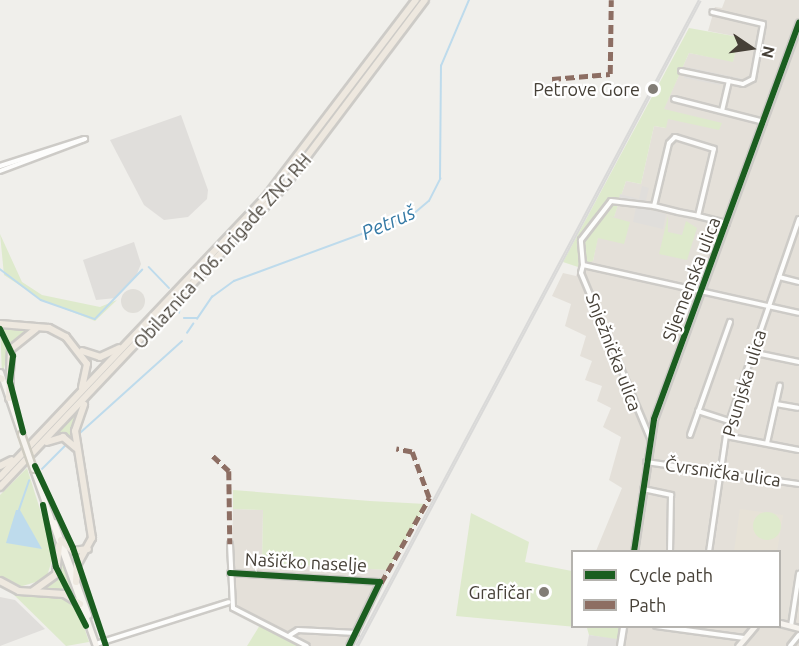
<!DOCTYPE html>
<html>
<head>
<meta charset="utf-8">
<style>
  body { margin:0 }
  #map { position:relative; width:799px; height:646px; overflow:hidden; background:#f0efeb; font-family:Ubuntu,sans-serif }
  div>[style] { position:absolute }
  .residential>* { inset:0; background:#e4e0d9 }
  .industrial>* { inset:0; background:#e0ded9 }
  .round { border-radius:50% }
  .education>* { inset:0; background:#e7e2d7 }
  .green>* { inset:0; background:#deeacc }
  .parking>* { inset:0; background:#e0dedb }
  .water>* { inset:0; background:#bedbec }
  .stream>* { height:1.5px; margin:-0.75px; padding:0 0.75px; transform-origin:0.75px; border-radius:0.75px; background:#bedbec }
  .roads { filter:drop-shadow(2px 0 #cdcbc7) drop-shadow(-2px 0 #cdcbc7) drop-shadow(0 2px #cdcbc7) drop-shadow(0 -2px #cdcbc7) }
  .minor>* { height:4px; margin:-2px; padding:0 2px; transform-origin:2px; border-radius:2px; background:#fdfdfc }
  .tertiary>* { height:4.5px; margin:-2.25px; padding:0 2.25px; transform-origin:2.25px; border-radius:2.25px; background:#fdfdfc }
  .secondary>* { height:5px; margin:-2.5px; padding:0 2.5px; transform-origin:2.5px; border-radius:2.5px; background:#f7f4ef }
  .trunk>* { height:6px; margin:-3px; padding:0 3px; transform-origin:3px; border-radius:3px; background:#eee8df }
  .rail>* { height:4px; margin-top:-2px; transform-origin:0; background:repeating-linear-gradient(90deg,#fff 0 4.5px,#d9d9d8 0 9px); box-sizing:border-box; border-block:2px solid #d9d9d8 }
  .bridges { filter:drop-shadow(2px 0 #cfccc2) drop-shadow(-2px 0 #cfccc2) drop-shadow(0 2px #cfccc2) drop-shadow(0 -2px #cfccc2) }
  .secondary-bridge>* { height:5px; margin:-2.5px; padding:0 2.5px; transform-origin:2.5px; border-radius:2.5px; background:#f7f4ef }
  .quiet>* { height:4.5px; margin-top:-2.25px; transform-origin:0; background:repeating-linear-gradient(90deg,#8d6e63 0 9px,transparent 0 13.5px) }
  .cycleway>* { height:6px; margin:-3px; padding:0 3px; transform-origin:3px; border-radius:3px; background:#1b5e20 }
  .dots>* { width:16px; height:16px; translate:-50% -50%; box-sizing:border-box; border:3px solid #fff; border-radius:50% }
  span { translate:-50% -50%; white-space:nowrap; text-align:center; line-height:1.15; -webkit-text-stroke:4.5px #fff; paint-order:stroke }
  .poi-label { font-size:18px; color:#464037 }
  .right { translate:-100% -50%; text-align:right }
  .street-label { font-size:18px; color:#464037 }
  .water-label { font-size:20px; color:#3479a5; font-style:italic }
  .legend { position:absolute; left:571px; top:550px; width:210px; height:78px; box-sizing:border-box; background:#fff; border:2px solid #b5b3af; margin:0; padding:8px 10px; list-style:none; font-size:18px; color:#464037 }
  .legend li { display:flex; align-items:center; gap:12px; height:30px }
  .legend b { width:30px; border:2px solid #b5b3af }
  .north { position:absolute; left:721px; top:18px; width:60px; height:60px; -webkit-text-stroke:4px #fff; paint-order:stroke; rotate:103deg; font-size:16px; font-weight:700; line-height:24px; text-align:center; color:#464037 }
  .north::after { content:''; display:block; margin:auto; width:21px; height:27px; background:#464037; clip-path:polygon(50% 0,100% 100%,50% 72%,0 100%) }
</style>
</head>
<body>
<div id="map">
  <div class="residential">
    <i style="clip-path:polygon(725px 0,799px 0,799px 646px,617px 646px,620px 627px,780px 626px,780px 552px,596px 551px,622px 488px,609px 480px,621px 437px,603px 427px,611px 408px,597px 401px,602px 386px,585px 380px,592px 361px,580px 356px,586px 336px,565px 326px,571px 304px,552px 296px,563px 273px,576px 276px,581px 262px,593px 261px,597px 240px,608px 216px,614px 216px,626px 181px,641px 184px,654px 126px,666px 128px,663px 110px,689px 53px,733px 61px,739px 37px,708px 31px,715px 7px,722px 8px)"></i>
    <i style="clip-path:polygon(233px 509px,263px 510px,262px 563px,388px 570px,347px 646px,309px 646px,236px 610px,231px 597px)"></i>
  </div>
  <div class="industrial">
    <i class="round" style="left:121px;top:289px;width:24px;height:24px"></i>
  </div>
  <div class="education">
    <i style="clip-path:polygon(740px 509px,783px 515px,777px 551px,734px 552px)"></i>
  </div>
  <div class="green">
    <i style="clip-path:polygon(689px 28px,739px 37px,733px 62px,689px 53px,664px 109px,722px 123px,719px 130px,668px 119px,666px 128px,654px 126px,641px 184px,626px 181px,614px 217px,608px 216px,630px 222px,624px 244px,598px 238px,593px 261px,578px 267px,563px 262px)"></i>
    <i style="clip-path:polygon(668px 216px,668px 232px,682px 235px,686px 221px,697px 228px,687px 260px,659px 254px)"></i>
    <i style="clip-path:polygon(0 234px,22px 282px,42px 295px,100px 307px,117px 300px,95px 321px,42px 300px,4px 275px)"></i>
    <i style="clip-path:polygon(0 326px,30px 329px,10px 347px,2px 375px)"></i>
    <i style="clip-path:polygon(79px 407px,74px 441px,53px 436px,52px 435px)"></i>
    <i style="clip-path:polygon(27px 468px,54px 554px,46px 579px,19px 587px,0 576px,0 495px)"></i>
    <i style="clip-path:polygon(233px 490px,370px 501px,426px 504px,388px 570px,262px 563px,263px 510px,233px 509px)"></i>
    <i class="round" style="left:753px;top:512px;width:28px;height:28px"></i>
    <i style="clip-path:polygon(471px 513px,529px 542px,525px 562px,572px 571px,572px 626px,620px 627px,618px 640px,589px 635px,587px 628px,456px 616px)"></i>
    <i style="clip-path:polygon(63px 560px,76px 597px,40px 590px,55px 579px)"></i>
    <i style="clip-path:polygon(9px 590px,66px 597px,78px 609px,89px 642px,66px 646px)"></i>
    <i style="clip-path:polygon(260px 625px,280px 633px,302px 646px,247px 646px)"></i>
  </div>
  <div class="parking">
    <i style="clip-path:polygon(687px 67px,743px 79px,742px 82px,722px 78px,720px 85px,684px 78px)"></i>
    <i style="clip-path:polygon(181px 115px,208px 190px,207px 199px,188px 217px,164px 220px,144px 205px,110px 140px)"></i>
    <i style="clip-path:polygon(642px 186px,649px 188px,644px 208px,666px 214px,663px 229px,633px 222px,636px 207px,618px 203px,620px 194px,639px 199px)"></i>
    <i style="clip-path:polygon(134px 242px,141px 264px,136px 276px,116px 298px,96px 300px,83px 260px)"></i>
    <i style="clip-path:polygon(0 597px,15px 600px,45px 629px,0 646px)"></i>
    <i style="clip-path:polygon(221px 600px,223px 608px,122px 640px,175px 620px,174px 614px)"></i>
    <i style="clip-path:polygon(589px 635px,617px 639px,616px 646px,587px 646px)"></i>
  </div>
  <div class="water">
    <i style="clip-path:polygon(16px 510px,20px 510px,42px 549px,6px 543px)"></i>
  </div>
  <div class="stream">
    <i style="left:149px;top:267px;width:29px;rotate:46deg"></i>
    <i style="left:0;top:269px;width:51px;rotate:37.1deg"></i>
    <i style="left:41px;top:300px;width:57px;rotate:19.4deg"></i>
    <i style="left:95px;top:319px;width:68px;rotate:-46.2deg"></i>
    <i style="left:179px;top:313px;width:11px;rotate:-80deg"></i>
    <i style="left:184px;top:318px;width:13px"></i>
    <i style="left:197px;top:319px;width:27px;rotate:-56deg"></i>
    <i style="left:212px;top:297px;width:27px;rotate:-36deg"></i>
    <i style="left:234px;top:281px;width:189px;rotate:-20.2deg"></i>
    <i style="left:411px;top:216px;width:23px;rotate:-40deg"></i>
    <i style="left:429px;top:201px;width:25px;rotate:-63deg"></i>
    <i style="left:440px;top:179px;width:113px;rotate:-89.5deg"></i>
    <i style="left:441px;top:66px;width:72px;rotate:-67deg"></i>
    <i style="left:187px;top:333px;width:11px;rotate:-56deg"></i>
    <i style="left:80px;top:433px;width:137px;rotate:-42deg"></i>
    <i style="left:42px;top:469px;width:35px;rotate:-45deg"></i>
    <i style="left:19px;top:510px;width:31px;rotate:-71deg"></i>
  </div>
  <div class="roads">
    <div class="minor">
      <i style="left:681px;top:71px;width:63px;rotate:11.8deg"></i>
      <i style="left:743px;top:84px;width:11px;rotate:-27deg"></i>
      <i style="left:753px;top:79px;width:56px;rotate:-79.7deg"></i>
      <i style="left:763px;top:24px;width:52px;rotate:-166.8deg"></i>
      <i style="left:674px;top:99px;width:93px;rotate:14.3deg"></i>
      <i style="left:722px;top:111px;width:31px;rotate:-77deg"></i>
      <i style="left:0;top:166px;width:88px;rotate:-17.8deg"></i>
      <i style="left:0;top:171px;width:91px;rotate:-20.6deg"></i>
      <i style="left:698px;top:216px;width:69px;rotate:-76.6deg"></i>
      <i style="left:714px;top:149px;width:41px;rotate:-162.9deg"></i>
      <i style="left:675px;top:137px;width:8px;rotate:135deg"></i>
      <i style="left:669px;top:143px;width:65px;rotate:103.4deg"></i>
      <i style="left:654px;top:206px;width:25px;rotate:14deg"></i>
      <i style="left:678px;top:212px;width:20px;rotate:11deg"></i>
      <i style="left:698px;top:216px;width:30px;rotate:14deg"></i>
      <i style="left:583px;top:265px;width:221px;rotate:12.5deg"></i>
      <i style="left:583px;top:265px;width:8px;rotate:104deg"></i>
      <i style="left:581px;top:273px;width:179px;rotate:67.3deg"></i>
      <i style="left:583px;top:265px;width:25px;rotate:-95deg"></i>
      <i style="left:581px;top:240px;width:49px;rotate:-52.4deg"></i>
      <i style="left:611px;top:201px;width:43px;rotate:6.6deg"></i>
      <i style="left:779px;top:277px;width:21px;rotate:14deg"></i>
      <i style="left:751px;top:352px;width:49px;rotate:11.8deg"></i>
      <i style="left:776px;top:404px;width:22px;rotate:10deg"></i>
      <i style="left:698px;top:411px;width:33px;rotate:18deg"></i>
      <i style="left:690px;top:435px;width:120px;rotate:-70.5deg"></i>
      <i style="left:726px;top:436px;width:74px;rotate:10.9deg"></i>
      <i style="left:767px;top:443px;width:59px;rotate:-77.4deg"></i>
      <i style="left:646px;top:462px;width:155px;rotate:8.2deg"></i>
      <i style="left:643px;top:489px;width:29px;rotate:12deg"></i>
      <i style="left:671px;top:495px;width:57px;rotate:91deg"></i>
      <i style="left:230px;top:544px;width:64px;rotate:87.3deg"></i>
      <i style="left:233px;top:608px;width:83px;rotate:27.2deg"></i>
      <i style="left:709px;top:552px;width:125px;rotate:-81.7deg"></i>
      <i style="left:727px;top:428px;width:221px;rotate:-71deg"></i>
      <i style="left:230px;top:573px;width:150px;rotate:3.4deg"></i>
      <i style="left:380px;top:582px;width:71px;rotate:115.8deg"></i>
      <i style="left:656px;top:626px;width:89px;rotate:7.8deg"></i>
      <i style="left:791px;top:626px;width:53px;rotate:-81.3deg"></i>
      <i style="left:290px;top:635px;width:9px;rotate:-32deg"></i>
      <i style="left:298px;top:630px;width:58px;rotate:3deg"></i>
      <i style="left:96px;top:644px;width:139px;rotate:-17.5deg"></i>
      <i style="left:790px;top:646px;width:14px;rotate:-51deg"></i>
    </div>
    <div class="tertiary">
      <i style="left:634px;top:552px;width:134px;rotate:-81.4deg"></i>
      <i style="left:654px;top:419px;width:422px;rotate:-69.9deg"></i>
      <i style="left:620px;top:646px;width:20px;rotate:-81deg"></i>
    </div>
    <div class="secondary">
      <i style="left:0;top:372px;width:65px;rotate:71.3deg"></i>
      <i style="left:33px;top:469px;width:188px;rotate:70.4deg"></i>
      <i style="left:54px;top:522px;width:99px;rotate:69.9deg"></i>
      <i style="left:780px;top:623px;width:20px;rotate:15deg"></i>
      <i style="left:738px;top:646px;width:26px;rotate:-50deg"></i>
    </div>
    <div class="trunk">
      <i style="left:0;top:324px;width:49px;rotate:4.7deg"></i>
      <i style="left:49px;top:328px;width:19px;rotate:28deg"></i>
      <i style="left:66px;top:337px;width:34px;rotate:52deg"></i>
      <i style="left:87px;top:364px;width:24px;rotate:102deg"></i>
      <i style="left:82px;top:351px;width:19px;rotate:18deg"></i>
      <i style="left:100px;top:357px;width:21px;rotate:-25deg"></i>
      <i style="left:0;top:378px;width:2px;rotate:27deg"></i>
      <i style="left:9px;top:398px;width:49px;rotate:-87.7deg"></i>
      <i style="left:11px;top:349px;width:32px;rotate:-39deg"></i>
      <i style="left:47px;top:442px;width:17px;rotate:-17deg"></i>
      <i style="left:63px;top:437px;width:17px;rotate:40deg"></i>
      <i style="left:0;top:466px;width:13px;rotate:-27deg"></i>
      <i style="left:0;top:477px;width:385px;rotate:-46.5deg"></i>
      <i style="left:265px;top:198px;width:249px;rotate:-52.7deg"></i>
      <i style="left:0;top:487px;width:418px;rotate:-46.6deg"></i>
      <i style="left:287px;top:183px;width:229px;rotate:-53deg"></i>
      <i style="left:61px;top:540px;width:16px;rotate:43deg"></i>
      <i style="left:73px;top:551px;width:15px;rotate:-8deg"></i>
      <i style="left:0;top:581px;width:21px;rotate:28deg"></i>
      <i style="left:19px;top:591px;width:45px;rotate:3.8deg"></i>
      <i style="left:64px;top:594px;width:19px;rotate:32deg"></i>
      <i style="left:76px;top:582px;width:17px;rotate:-87deg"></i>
      <i style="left:77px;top:565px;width:31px;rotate:-61deg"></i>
      <i style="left:92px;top:538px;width:108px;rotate:-99deg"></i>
      <i style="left:75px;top:431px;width:28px;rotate:-71deg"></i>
      <i style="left:33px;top:591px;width:29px;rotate:-36deg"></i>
      <i style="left:56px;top:574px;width:29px;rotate:-84deg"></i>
    </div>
  </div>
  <div class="rail">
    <i style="left:357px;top:646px;width:731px;rotate:-62.03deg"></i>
  </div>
  <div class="bridges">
    <div class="secondary-bridge">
      <i style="left:21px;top:434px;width:37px;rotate:71deg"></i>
    </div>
  </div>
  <div class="quiet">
    <i style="left:552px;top:79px;width:58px;rotate:-4.9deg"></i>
    <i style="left:610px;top:74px;width:74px;rotate:-89.2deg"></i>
    <i style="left:213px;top:456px;width:22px;rotate:43deg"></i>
    <i style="left:229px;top:471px;width:73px;rotate:89.2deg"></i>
    <i style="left:381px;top:583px;width:98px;rotate:-60.5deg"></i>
    <i style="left:429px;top:498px;width:49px;rotate:-110.3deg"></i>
    <i style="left:412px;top:452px;width:16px;rotate:-169deg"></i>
  </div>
  <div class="cycleway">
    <i style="left:0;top:329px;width:30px;rotate:64deg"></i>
    <i style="left:13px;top:356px;width:26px;rotate:97deg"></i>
    <i style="left:10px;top:382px;width:52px;rotate:75.4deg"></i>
    <i style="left:35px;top:466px;width:90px;rotate:65.1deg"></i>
    <i style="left:73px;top:548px;width:103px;rotate:71.4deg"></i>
    <i style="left:43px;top:505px;width:63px;rotate:78.2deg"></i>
    <i style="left:56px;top:567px;width:66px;rotate:63deg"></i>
    <i style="left:634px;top:552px;width:134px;rotate:-81.4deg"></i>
    <i style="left:654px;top:419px;width:422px;rotate:-69.9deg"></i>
    <i style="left:230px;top:573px;width:150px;rotate:3.4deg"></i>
    <i style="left:380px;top:582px;width:71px;rotate:115.8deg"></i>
  </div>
  <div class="dots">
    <i style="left:653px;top:89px;background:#827d76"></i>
    <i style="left:544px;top:592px;background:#827d76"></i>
  </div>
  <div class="poi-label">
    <span class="right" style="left:640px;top:89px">Petrove Gore</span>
    <span class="right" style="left:532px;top:592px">Grafičar</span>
  </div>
  <div class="street-label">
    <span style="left:222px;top:251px;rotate:-48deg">Obilaznica 106. brigade ZNG RH</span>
    <span style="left:691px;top:279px;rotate:-69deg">Sljemenska ulica</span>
    <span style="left:614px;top:352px;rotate:69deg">Snježnička ulica</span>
    <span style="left:744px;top:383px;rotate:-73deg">Psunjska ulica</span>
    <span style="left:723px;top:472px;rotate:8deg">Čvrsnička ulica</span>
    <span style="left:306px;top:562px;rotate:3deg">Našičko naselje</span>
  </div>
  <div class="water-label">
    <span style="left:388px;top:222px;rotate:-24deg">Petruš</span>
  </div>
  <ul class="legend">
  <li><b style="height:8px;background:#1b5e20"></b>Cycle path</li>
  <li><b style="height:8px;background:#8d6e63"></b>Path</li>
  </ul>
  <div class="north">N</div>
</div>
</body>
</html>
